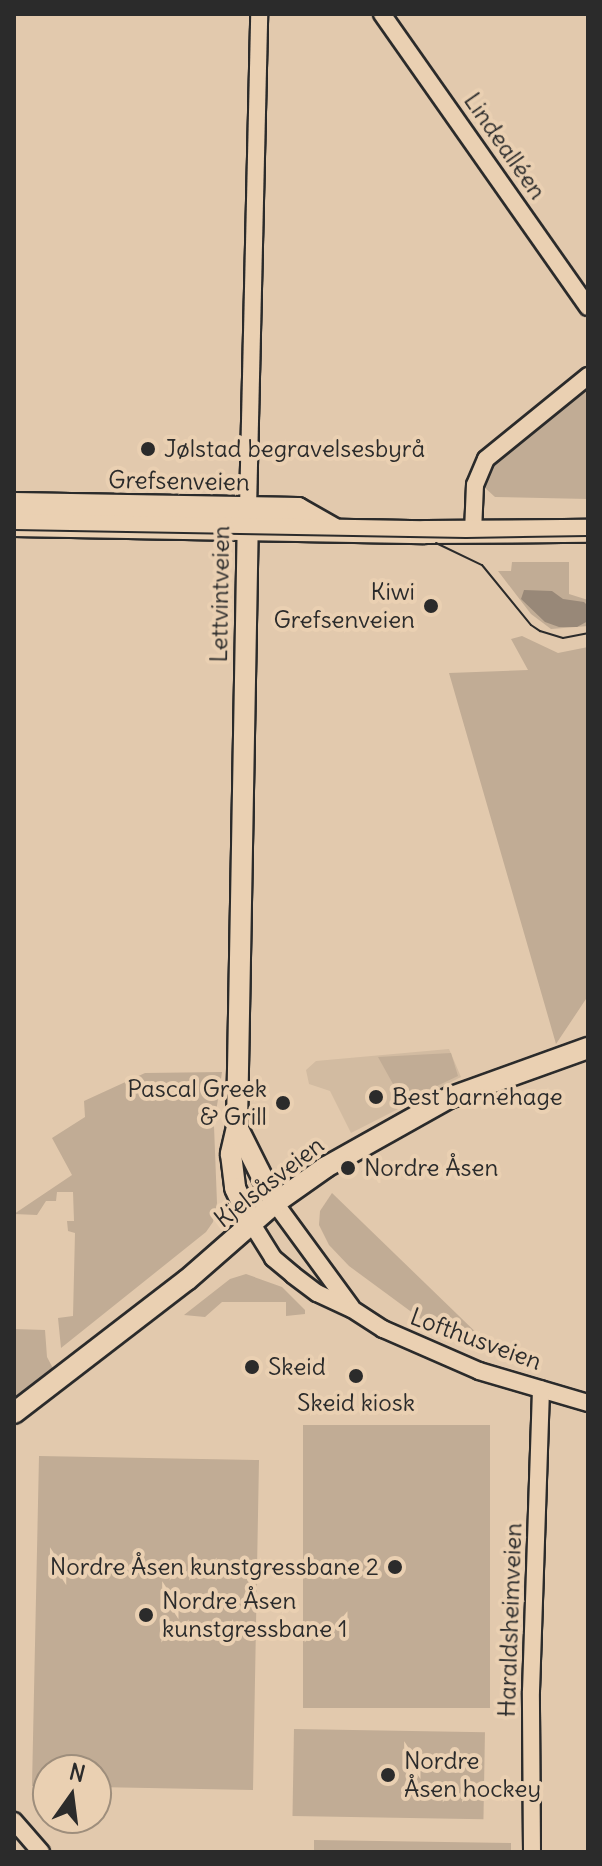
<!DOCTYPE html>
<html>
<head>
<meta charset="utf-8">
<style>
  body { margin:0 }
  #map { position:relative; width:602px; height:1866px; overflow:hidden; background:#e2c9ad; font-family:Delius,sans-serif }
  div>[style] { position:absolute }
  .built>* { inset:0; background:#d2bba1 }
  .green>* { inset:0; background:#c1ac95; transform-origin:0 0 }
  .water>* { inset:0; background:#988878 }
  .roads { filter:drop-shadow(2px 0 #2b2b2b) drop-shadow(-2px 0 #2b2b2b) drop-shadow(0 2px #2b2b2b) drop-shadow(0 -2px #2b2b2b) }
  .minor>* { height:16px; margin:-8px; padding:0 8px; transform-origin:8px; border-radius:8px; background:#ead0b2 }
  .tertiary>* { height:20px; margin:-10px; padding:0 10px; transform-origin:10px; border-radius:10px; background:#ead0b2 }
  .secondary>* { height:22px; margin:-11px; padding:0 11px; transform-origin:11px; border-radius:11px; background:#ead0b2 }
  .tram>* { height:2px; margin:-1px; padding:0 1px; transform-origin:1px; border-radius:1px; background:#2b2b2b }
  .dots>* { width:22px; height:22px; translate:-50% -50%; box-sizing:border-box; border:4px solid #ead0b2; border-radius:50% }
  span { translate:-50% -50%; white-space:nowrap; text-align:center; line-height:1.15; -webkit-text-stroke:8px #ead0b2; paint-order:stroke }
  .street-label { font-size:24px; color:#2b2b2b }
  .poi-label { font-size:24px; color:#2b2b2b }
  .left { translate:0 -50%; text-align:left }
  .right { translate:-100% -50%; text-align:right }
  .frame { position:absolute; inset:0; border:16px solid #2b2b2b; pointer-events:none }
  .north { position:absolute; left:32px; top:1754px; width:80px; height:80px; box-sizing:border-box; background:#ead0b2; border:2px solid #9e8e7c; border-radius:50%; rotate:14deg; font-size:22px; font-weight:700; line-height:32px; text-align:center; color:#2b2b2b }
  .north::after { content:''; display:block; margin:auto; width:28px; height:36px; background:#2b2b2b; clip-path:polygon(50% 0,100% 100%,50% 72%,0 100%) }
</style>
</head>
<body>
<div id="map">
  <div class="built">
    <i style="clip-path:polygon(449px 1049px,461px 1077px,351px 1133px,330px 1091px,309px 1084px,306px 1070px,316px 1061px)"></i>
  </div>
  <div class="green">
    <i style="clip-path:polygon(588px 389px,588px 499px,495px 497px,484px 487px,493px 465px)"></i>
    <i style="clip-path:polygon(512px 562px,569px 562px,569px 594px,588px 600px,588px 626px,551px 629px,531px 614px,498px 571px,511px 571px)"></i>
    <i style="clip-path:polygon(522px 636px,558px 653px,588px 647px,588px 996px,556px 1044px,449px 673px,528px 670px,511px 639px)"></i>
    <i style="clip-path:polygon(451px 1053px,458px 1076px,403px 1102px,378px 1057px)"></i>
    <i style="clip-path:polygon(222px 1072px,214px 1126px,217px 1203px,213px 1222px,206px 1232px,61px 1348px,58px 1318px,73px 1316px,75px 1233px,68px 1231px,67px 1221px,74px 1221px,73px 1192px,57px 1192px,56px 1201px,46px 1201px,37px 1215px,14px 1214px,72px 1175px,52px 1138px,85px 1117px,84px 1101px,145px 1073px)"></i>
    <i style="clip-path:polygon(332px 1193px,490px 1346px,474px 1344px,421px 1319px,349px 1266px,329px 1245px,319px 1225px,320px 1211px)"></i>
    <i style="clip-path:polygon(246px 1274px,282px 1287px,305px 1310px,305px 1314px,286px 1316px,286px 1302px,222px 1302px,205px 1317px,184px 1315px,230px 1279px)"></i>
    <i style="clip-path:polygon(14px 1329px,45px 1330px,47px 1357px,56px 1374px,14px 1404px)"></i>
    <i style="left:303px;top:1425px;width:187px;height:283px"></i>
    <i style="clip-path:polygon(39px 1456px,259px 1460px,253px 1790px,96px 1787px,96px 1770px,48px 1770px,48px 1786px,32px 1786px)"></i>
    <i style="left:294px;top:1729px;width:191px;height:87px;rotate:1deg"></i>
    <i style="clip-path:polygon(314px 1840px,511px 1843px,511px 1852px,314px 1852px)"></i>
  </div>
  <div class="water">
    <i style="clip-path:polygon(524px 590px,552px 591px,563px 599px,584px 602px,588px 606px,588px 621px,577px 627px,559px 627px,545px 622px,521px 599px)"></i>
  </div>
  <div class="roads">
    <div class="minor">
      <i style="left:382px;top:14px;width:358px;rotate:54.9deg"></i>
      <i style="left:248px;top:509px;width:495px;rotate:-88.7deg"></i>
      <i style="left:473px;top:532px;width:47px;rotate:-87.6deg"></i>
      <i style="left:475px;top:485px;width:28px;rotate:-67deg"></i>
      <i style="left:486px;top:459px;width:132px;rotate:-39.1deg"></i>
      <i style="left:275px;top:1203px;width:129px;rotate:53.8deg"></i>
      <i style="left:252px;top:1224px;width:40px;rotate:58deg"></i>
      <i style="left:273px;top:1258px;width:26px;rotate:40deg"></i>
      <i style="left:293px;top:1275px;width:30px;rotate:37deg"></i>
      <i style="left:317px;top:1293px;width:38px;rotate:25deg"></i>
      <i style="left:352px;top:1309px;width:37px;rotate:33deg"></i>
      <i style="left:383px;top:1329px;width:105px;rotate:23.6deg"></i>
      <i style="left:479px;top:1371px;width:114px;rotate:16.4deg"></i>
      <i style="left:14px;top:1821px;width:41px;rotate:48.9deg"></i>
      <i style="left:532px;top:1852px;width:161px;rotate:-90.4deg"></i>
      <i style="left:531px;top:1691px;width:302px;rotate:-88.1deg"></i>
    </div>
    <div class="tertiary">
      <i style="left:248px;top:513px;width:614px;rotate:91.03deg"></i>
      <i style="left:237px;top:1127px;width:28px;rotate:103deg"></i>
      <i style="left:231px;top:1154px;width:34px;rotate:83deg"></i>
      <i style="left:235px;top:1188px;width:40px;rotate:65deg"></i>
      <i style="left:237px;top:1127px;width:85px;rotate:63.4deg"></i>
      <i style="left:14px;top:1413px;width:218px;rotate:-37.6deg"></i>
      <i style="left:187px;top:1280px;width:117px;rotate:-41.2deg"></i>
      <i style="left:275px;top:1203px;width:62px;rotate:-35.2deg"></i>
      <i style="left:326px;top:1167px;width:141px;rotate:-29.3deg"></i>
      <i style="left:449px;top:1098px;width:148px;rotate:-19.8deg"></i>
    </div>
    <div class="secondary">
      <i style="left:14px;top:504px;width:284px;rotate:1deg"></i>
      <i style="left:298px;top:509px;width:40px;rotate:29.7deg"></i>
      <i style="left:14px;top:525px;width:411px;rotate:1deg"></i>
      <i style="left:425px;top:532px;width:163px;rotate:-0.4deg"></i>
    </div>
  </div>
  <div class="tram">
    <i style="left:14px;top:530px;width:452px;rotate:1deg"></i>
    <i style="left:466px;top:538px;width:122px;rotate:-0.9deg"></i>
    <i style="left:436px;top:543px;width:51px;rotate:25.6deg"></i>
    <i style="left:482px;top:565px;width:77px;rotate:50.8deg"></i>
    <i style="left:531px;top:625px;width:11px;rotate:34deg"></i>
    <i style="left:540px;top:631px;width:24px;rotate:17deg"></i>
    <i style="left:563px;top:638px;width:25px;rotate:-11deg"></i>
  </div>
  <div class="dots">
    <i style="left:148px;top:449px;background:#2b2b2b"></i>
    <i style="left:431px;top:606px;background:#2b2b2b"></i>
    <i style="left:376px;top:1097px;background:#2b2b2b"></i>
    <i style="left:283px;top:1103px;background:#2b2b2b"></i>
    <i style="left:348px;top:1168px;background:#2b2b2b"></i>
    <i style="left:252px;top:1367px;background:#2b2b2b"></i>
    <i style="left:356px;top:1376px;background:#2b2b2b"></i>
    <i style="left:395px;top:1567px;background:#2b2b2b"></i>
    <i style="left:146px;top:1615px;background:#2b2b2b"></i>
    <i style="left:388px;top:1775px;background:#2b2b2b"></i>
  </div>
  <div class="street-label">
    <span style="left:505px;top:146px;rotate:55deg">Lindealléen</span>
    <span style="left:179px;top:481px;rotate:1deg">Grefsenveien</span>
    <span style="left:220px;top:594px;rotate:-89deg">Lettvintveien</span>
    <span style="left:269px;top:1182px;rotate:-38deg">Kjelsåsveien</span>
    <span style="left:476px;top:1339px;rotate:20deg">Lofthusveien</span>
    <span style="left:510px;top:1620px;rotate:-88deg">Haraldsheimveien</span>
  </div>
  <div class="poi-label">
    <span class="left" style="left:164px;top:449px">Jølstad begravelsesbyrå</span>
    <span class="right" style="left:415px;top:606px">Kiwi<br>Grefsenveien</span>
    <span class="right" style="left:267px;top:1103px">Pascal Greek<br>&amp; Grill</span>
    <span class="left" style="left:392px;top:1097px">Best barnehage</span>
    <span class="left" style="left:364px;top:1168px">Nordre Åsen</span>
    <span class="left" style="left:268px;top:1367px">Skeid</span>
    <span style="left:356px;top:1403px">Skeid kiosk</span>
    <span class="right" style="left:379px;top:1567px">Nordre Åsen kunstgressbane 2</span>
    <span class="left" style="left:162px;top:1615px">Nordre Åsen<br>kunstgressbane 1</span>
    <span class="left" style="left:404px;top:1775px">Nordre<br>Åsen hockey</span>
  </div>
  <div class="frame"></div>
  <div class="north">N</div>
</div>
</body>
</html>
